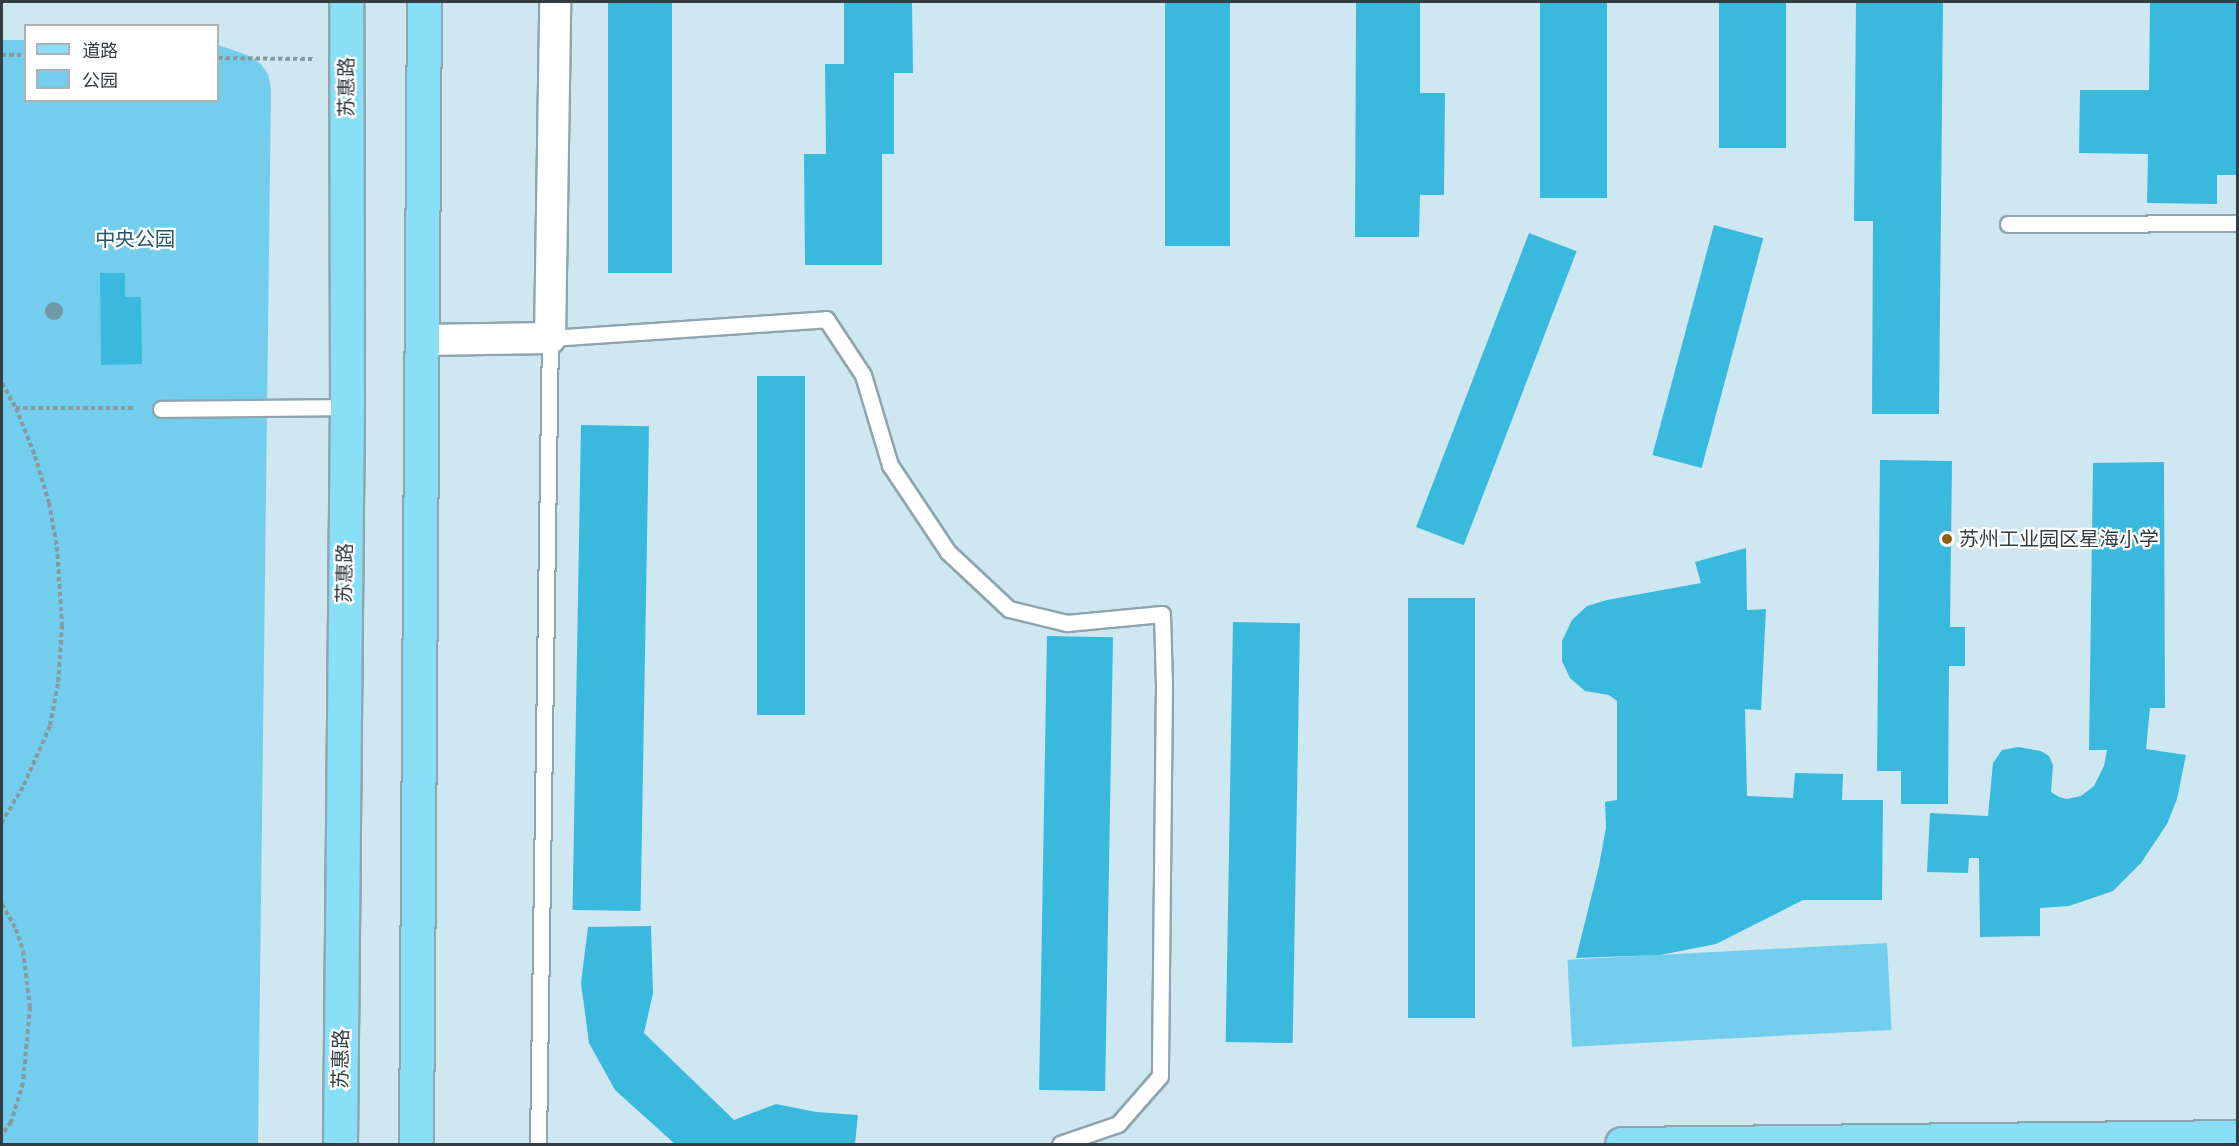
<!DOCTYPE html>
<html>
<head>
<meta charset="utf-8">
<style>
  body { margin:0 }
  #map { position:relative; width:2239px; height:1146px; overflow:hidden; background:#cee7f1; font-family:Karla,"Noto Sans SC",sans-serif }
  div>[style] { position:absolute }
  .green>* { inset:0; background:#73cdec; transform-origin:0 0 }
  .building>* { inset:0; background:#3ab9df; transform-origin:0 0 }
  .path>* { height:4px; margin-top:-2px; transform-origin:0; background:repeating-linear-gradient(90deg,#8799a0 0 4.5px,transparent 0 7.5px) }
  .roads { filter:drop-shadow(2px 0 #8ea5ae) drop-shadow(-2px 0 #8ea5ae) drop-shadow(0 2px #8ea5ae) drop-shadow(0 -2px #8ea5ae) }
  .lane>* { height:15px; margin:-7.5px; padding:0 7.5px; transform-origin:7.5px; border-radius:7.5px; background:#fff }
  .street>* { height:30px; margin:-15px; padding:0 15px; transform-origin:15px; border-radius:15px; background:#fff }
  .primary>* { height:33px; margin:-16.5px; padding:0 16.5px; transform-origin:16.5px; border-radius:16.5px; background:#89dff8 }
  .trees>* { width:18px; height:18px; margin:-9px; border-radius:50%; background:#7198a6 }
  .dots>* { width:16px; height:16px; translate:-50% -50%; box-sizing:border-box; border:3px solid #fff; border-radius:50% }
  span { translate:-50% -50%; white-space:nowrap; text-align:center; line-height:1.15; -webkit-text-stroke:4.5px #fff; paint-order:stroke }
  .street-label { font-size:20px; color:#343e42 }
  .park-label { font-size:20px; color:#255768 }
  .poi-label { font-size:20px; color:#343e42 }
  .left { translate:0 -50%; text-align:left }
  .frame { position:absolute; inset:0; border:3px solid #343e42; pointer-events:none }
  .legend { position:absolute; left:24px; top:24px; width:195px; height:78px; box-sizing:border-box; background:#fff; border:2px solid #aeb2b3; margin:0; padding:8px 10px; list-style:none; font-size:18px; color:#343e42 }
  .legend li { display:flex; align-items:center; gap:12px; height:30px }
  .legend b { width:30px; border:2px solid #aeb2b3 }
</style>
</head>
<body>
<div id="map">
  <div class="green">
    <i style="clip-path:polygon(2px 40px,25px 40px,26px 100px,218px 100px,218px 45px,247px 55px,261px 64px,268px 74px,271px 88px,258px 1144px,2px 1144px)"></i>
    <i style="left:1887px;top:943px;width:87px;height:320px;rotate:87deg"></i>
  </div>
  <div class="building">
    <i style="left:608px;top:2px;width:64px;height:271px"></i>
    <i style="clip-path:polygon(844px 2px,912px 2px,913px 73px,894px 73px,894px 154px,882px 154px,882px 265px,805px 265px,804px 154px,826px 154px,825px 64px,844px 64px)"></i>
    <i style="left:1165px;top:2px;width:65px;height:244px"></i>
    <i style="clip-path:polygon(1356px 2px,1420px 2px,1420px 93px,1445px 93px,1444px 195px,1420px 195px,1419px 237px,1355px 237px)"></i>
    <i style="left:1540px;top:2px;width:67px;height:196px"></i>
    <i style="left:1719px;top:2px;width:67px;height:146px"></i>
    <i style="clip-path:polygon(1856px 2px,1943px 2px,1939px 414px,1872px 414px,1873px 221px,1854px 221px)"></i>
    <i style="clip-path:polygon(2150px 2px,2238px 2px,2237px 175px,2217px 175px,2217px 204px,2147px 203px,2148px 154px,2079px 153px,2080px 90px,2149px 90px)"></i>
    <i style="left:1714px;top:225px;width:51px;height:238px;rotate:15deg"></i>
    <i style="left:1529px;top:233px;width:51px;height:315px;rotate:21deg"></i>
    <i style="clip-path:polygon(100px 273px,125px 273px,125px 297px,141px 297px,142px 364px,101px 365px)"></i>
    <i style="left:757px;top:376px;width:48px;height:339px"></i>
    <i style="left:581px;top:425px;width:68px;height:485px;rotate:1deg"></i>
    <i style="clip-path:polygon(1880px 460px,1952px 461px,1950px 627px,1965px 627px,1965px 666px,1949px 666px,1948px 804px,1901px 804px,1901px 771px,1877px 771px)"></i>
    <i style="clip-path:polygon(2164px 462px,2165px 708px,2150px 708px,2146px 749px,2186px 755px,2177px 799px,2167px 824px,2141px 863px,2113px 891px,2069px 906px,2040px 908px,2040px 936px,1980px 937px,1979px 858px,1969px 858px,1968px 873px,1927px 872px,1930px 813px,1988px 816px,1993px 763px,2002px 750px,2018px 747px,2041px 751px,2049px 756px,2053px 765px,2051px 792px,2059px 797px,2067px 799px,2081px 796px,2094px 786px,2104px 766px,2107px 750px,2089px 750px,2093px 463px)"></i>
    <i style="clip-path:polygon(1746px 548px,1747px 610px,1766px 609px,1761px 710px,1745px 709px,1747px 796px,1793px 798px,1795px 773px,1843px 774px,1842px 800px,1883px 800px,1882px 900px,1803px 900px,1716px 944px,1660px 955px,1576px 958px,1599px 866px,1606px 827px,1605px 802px,1617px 800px,1617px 701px,1609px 695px,1585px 691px,1570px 678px,1562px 661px,1562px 641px,1572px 620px,1587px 606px,1607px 600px,1701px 583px,1695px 562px)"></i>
    <i style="left:1408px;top:598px;width:67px;height:420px"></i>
    <i style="left:1233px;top:622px;width:67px;height:420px;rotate:1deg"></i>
    <i style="left:1047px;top:636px;width:66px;height:454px;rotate:1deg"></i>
    <i style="clip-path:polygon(651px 926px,653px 993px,644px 1033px,734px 1120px,776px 1104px,816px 1112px,858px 1115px,855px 1144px,675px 1144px,615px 1090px,589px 1043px,581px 983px,588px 927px)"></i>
  </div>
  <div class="path">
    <i style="left:2px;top:55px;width:24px"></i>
    <i style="left:218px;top:58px;width:95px;rotate:0.6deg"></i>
    <i style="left:2px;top:383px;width:29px;rotate:61deg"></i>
    <i style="left:16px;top:408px;width:52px;rotate:68.4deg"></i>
    <i style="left:35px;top:456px;width:49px;rotate:73.4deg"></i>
    <i style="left:49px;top:503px;width:45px;rotate:79.7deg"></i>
    <i style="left:57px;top:547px;width:78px;rotate:86.3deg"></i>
    <i style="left:62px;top:625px;width:59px;rotate:93.9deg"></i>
    <i style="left:58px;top:684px;width:43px;rotate:100.8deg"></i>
    <i style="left:50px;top:726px;width:67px;rotate:113.9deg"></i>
    <i style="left:23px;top:787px;width:41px;rotate:121deg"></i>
    <i style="left:16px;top:408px;width:120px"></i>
    <i style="left:2px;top:904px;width:29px;rotate:61deg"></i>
    <i style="left:16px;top:929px;width:23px;rotate:72deg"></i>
    <i style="left:23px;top:951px;width:56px;rotate:82.9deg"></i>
    <i style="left:30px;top:1007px;width:76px;rotate:95.3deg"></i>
    <i style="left:23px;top:1083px;width:41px;rotate:107.1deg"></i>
    <i style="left:11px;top:1122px;width:16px;rotate:125deg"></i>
  </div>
  <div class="roads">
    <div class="lane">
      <i style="left:2008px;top:224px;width:230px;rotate:-0.2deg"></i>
      <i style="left:161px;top:409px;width:186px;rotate:-0.6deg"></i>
      <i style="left:538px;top:1144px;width:806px;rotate:-89.15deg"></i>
      <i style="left:550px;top:338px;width:277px;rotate:-3.9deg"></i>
      <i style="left:826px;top:319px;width:67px;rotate:56.5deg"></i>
      <i style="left:863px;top:375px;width:94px;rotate:73.3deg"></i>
      <i style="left:890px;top:465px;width:105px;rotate:56.3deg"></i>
      <i style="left:948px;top:552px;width:83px;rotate:43.1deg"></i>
      <i style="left:1009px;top:609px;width:60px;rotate:13.6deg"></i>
      <i style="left:1067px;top:623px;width:95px;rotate:-5.4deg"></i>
      <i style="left:1162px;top:614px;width:70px;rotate:88.4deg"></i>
      <i style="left:1164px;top:684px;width:392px;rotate:90.6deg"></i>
      <i style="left:1160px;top:1076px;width:64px;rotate:131.2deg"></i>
      <i style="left:1118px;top:1124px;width:61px;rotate:161deg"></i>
    </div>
    <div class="street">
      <i style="left:422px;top:340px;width:128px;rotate:-0.9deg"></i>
      <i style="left:550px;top:338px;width:336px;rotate:-89.1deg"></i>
    </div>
    <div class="primary">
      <i style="left:340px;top:1144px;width:737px;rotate:-89.46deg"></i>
      <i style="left:347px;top:407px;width:405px;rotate:-90.1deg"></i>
      <i style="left:416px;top:1144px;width:1142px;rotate:-89.6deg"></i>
      <i style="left:1622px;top:1144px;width:616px;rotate:-0.65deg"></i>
    </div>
  </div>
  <div class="trees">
    <i style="left:54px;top:311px"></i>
  </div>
  <div class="dots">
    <i style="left:1947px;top:539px;background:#905f0d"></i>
  </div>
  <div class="street-label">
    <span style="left:347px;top:87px;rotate:-90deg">苏惠路</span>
    <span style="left:345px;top:573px;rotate:-89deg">苏惠路</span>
    <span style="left:341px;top:1059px;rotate:-89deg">苏惠路</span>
  </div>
  <div class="park-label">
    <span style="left:135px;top:239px">中央公园</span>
  </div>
  <div class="poi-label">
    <span class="left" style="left:1959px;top:539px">苏州工业园区星海小学</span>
  </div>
  <div class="frame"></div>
  <ul class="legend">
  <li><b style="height:8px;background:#89dff8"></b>道路</li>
  <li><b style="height:16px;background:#73cdec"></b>公园</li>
  </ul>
</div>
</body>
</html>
